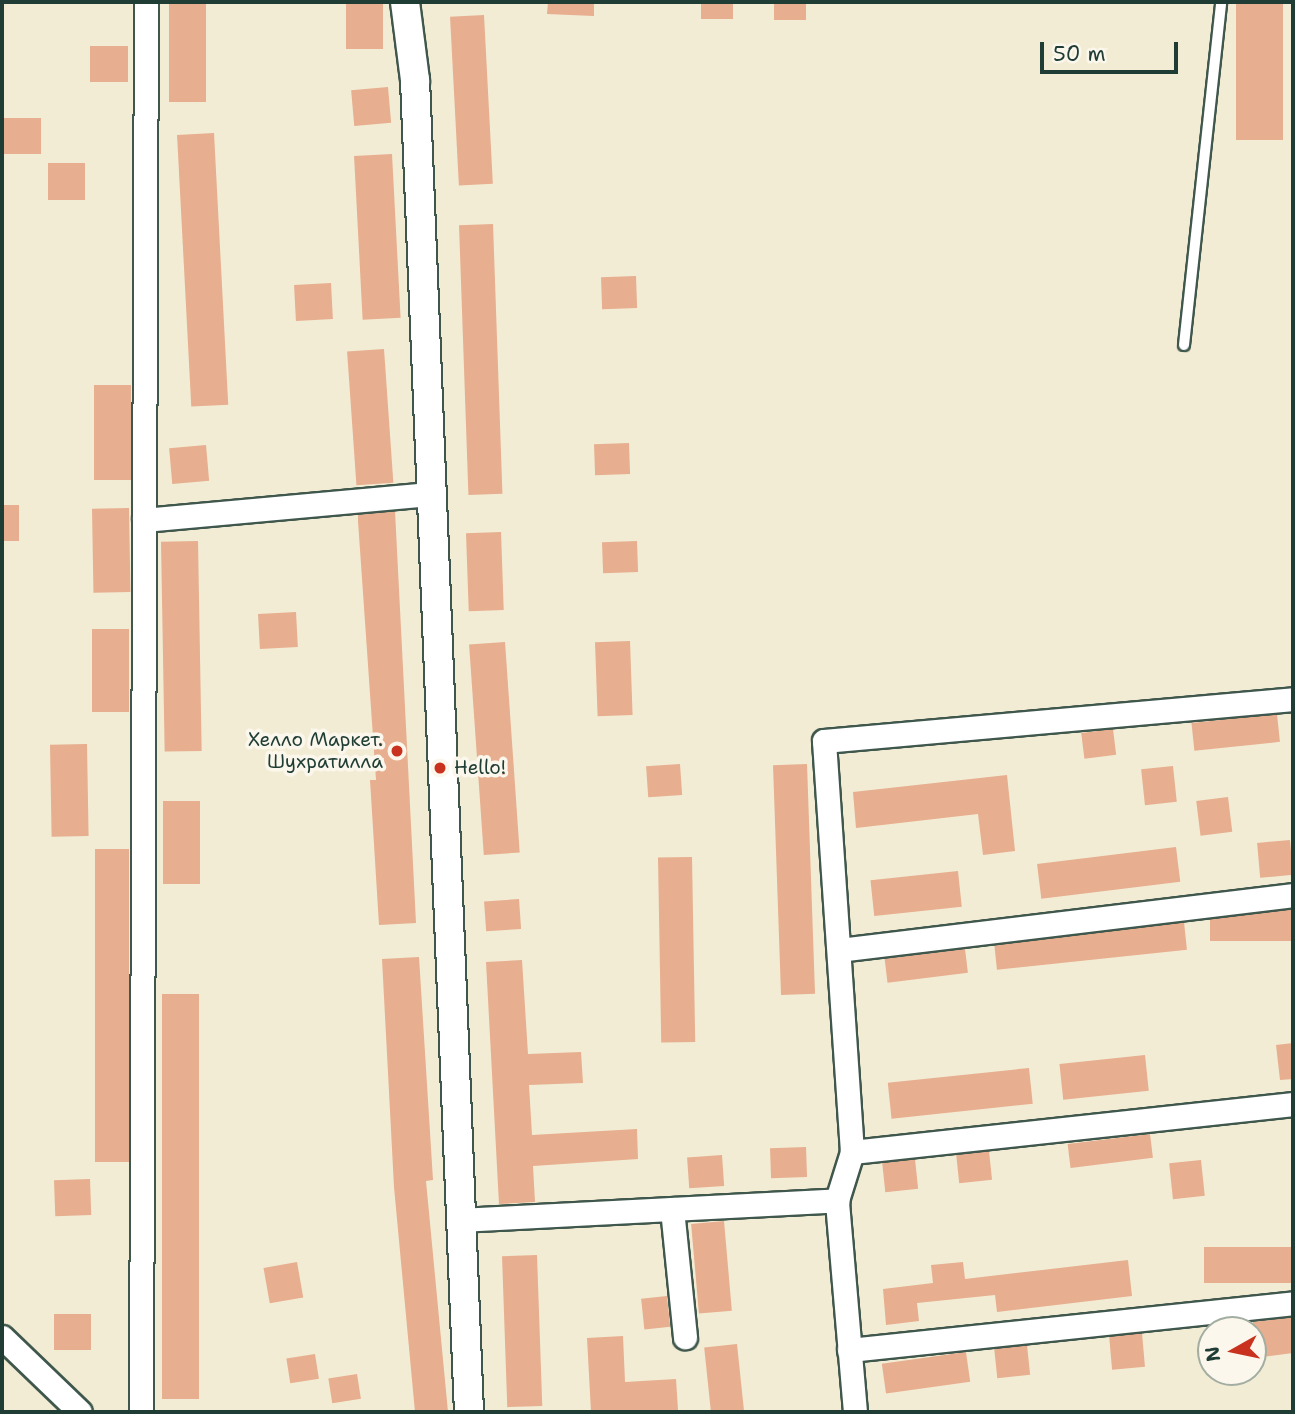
<!DOCTYPE html>
<html>
<head>
<meta charset="utf-8">
<style>
  body { margin:0 }
  #map { position:relative; width:1295px; height:1414px; overflow:hidden; background:#f2ecd4; font-family:"Shantell Sans",sans-serif }
  div>[style] { position:absolute }
  .building>* { inset:0; background:#e7ae8f; transform-origin:0 0 }
  .roads { filter:drop-shadow(2px 0 #3f574c) drop-shadow(-2px 0 #3f574c) drop-shadow(0 2px #3f574c) drop-shadow(0 -2px #3f574c) }
  .service>* { height:10px; margin:-5px; padding:0 5px; transform-origin:5px; border-radius:5px; background:#fff }
  .minor>* { height:23px; margin:-11.5px; padding:0 11.5px; transform-origin:11.5px; border-radius:11.5px; background:#fff }
  .tertiary>* { height:28px; margin:-14px; padding:0 14px; transform-origin:14px; border-radius:14px; background:#fff }
  .dots>* { width:19px; height:19px; translate:-50% -50%; box-sizing:border-box; border:4px solid #fbf7ec; border-radius:50% }
  span { translate:-50% -50%; white-space:nowrap; text-align:center; line-height:1.15; -webkit-text-stroke:7px #fbf7ec; paint-order:stroke }
  .poi-label { font-size:19px; color:#1f3d34 }
  .right { translate:-100% -50%; text-align:right }
  .left { translate:0 -50%; text-align:left }
  .frame { position:absolute; inset:0; border:4px solid #1f3d34; pointer-events:none }
  .north { position:absolute; left:1197px; top:1316px; width:70px; height:70px; box-sizing:border-box; background:#fbf7ec; border:2px solid #a3ada2; border-radius:50%; rotate:261deg; font-size:19px; font-weight:700; line-height:28px; text-align:center; color:#1f3d34 }
  .north::after { content:''; display:block; margin:auto; width:24px; height:32px; background:#c8321e; clip-path:polygon(50% 0,100% 100%,50% 72%,0 100%) }
  .scale { position:absolute; left:1040px; top:42px; width:138px; height:32px; box-sizing:border-box; border:4px solid #1f3d34; border-top:0; padding-left:9px; font-size:21px; line-height:24px; white-space:nowrap; color:#1f3d34; -webkit-text-stroke:5px #fbf7ec; paint-order:stroke }
</style>
</head>
<body>
<div id="map">
  <div class="building">
    <i style="left:169px;top:2px;width:37px;height:100px"></i>
    <i style="left:346px;top:2px;width:37px;height:47px"></i>
    <i style="clip-path:polygon(548px 2px,594px 2px,594px 16px,547px 14px)"></i>
    <i style="left:701px;top:2px;width:32px;height:17px"></i>
    <i style="left:774px;top:2px;width:32px;height:18px"></i>
    <i style="left:1236px;top:2px;width:47px;height:138px"></i>
    <i style="left:484px;top:15px;width:169px;height:34px;rotate:87deg"></i>
    <i style="left:90px;top:46px;width:38px;height:36px"></i>
    <i style="left:388px;top:87px;width:36px;height:37px;rotate:85deg"></i>
    <i style="left:41px;top:118px;width:36px;height:37px;rotate:90deg"></i>
    <i style="left:214px;top:133px;width:272px;height:37px;rotate:87deg"></i>
    <i style="left:392px;top:154px;width:164px;height:38px;rotate:87deg"></i>
    <i style="left:85px;top:163px;width:37px;height:37px;rotate:90deg"></i>
    <i style="left:493px;top:224px;width:270px;height:34px;rotate:88deg"></i>
    <i style="left:636px;top:276px;width:32px;height:35px;rotate:88deg"></i>
    <i style="left:331px;top:283px;width:36px;height:37px;rotate:87deg"></i>
    <i style="left:384px;top:349px;width:134px;height:37px;rotate:86deg"></i>
    <i style="left:94px;top:385px;width:37px;height:95px"></i>
    <i style="left:629px;top:443px;width:31px;height:35px;rotate:88deg"></i>
    <i style="left:206px;top:445px;width:36px;height:37px;rotate:85deg"></i>
    <i style="left:2px;top:505px;width:17px;height:36px"></i>
    <i style="left:129px;top:508px;width:84px;height:37px;rotate:89deg"></i>
    <i style="clip-path:polygon(395px 511px,416px 923px,379px 925px,370px 780px,376px 780px,358px 521px,358px 515px)"></i>
    <i style="left:501px;top:532px;width:78px;height:35px;rotate:88deg"></i>
    <i style="left:198px;top:541px;width:210px;height:37px;rotate:89deg"></i>
    <i style="left:637px;top:541px;width:31px;height:35px;rotate:88deg"></i>
    <i style="left:296px;top:612px;width:35px;height:38px;rotate:87deg"></i>
    <i style="left:92px;top:629px;width:37px;height:83px"></i>
    <i style="left:630px;top:641px;width:74px;height:35px;rotate:88deg"></i>
    <i style="left:505px;top:642px;width:211px;height:36px;rotate:86deg"></i>
    <i style="left:1277px;top:714px;width:28px;height:86px;rotate:84deg"></i>
    <i style="left:1113px;top:729px;width:26px;height:32px;rotate:83deg"></i>
    <i style="left:87px;top:744px;width:92px;height:37px;rotate:89deg"></i>
    <i style="left:680px;top:764px;width:31px;height:34px;rotate:86deg"></i>
    <i style="left:807px;top:764px;width:230px;height:34px;rotate:88deg"></i>
    <i style="left:1173px;top:766px;width:36px;height:32px;rotate:84deg"></i>
    <i style="clip-path:polygon(1007px 775px,1015px 851px,983px 855px,978px 814px,856px 828px,853px 792px)"></i>
    <i style="left:1228px;top:797px;width:35px;height:32px;rotate:83deg"></i>
    <i style="left:163px;top:801px;width:37px;height:83px"></i>
    <i style="left:1290px;top:840px;width:35px;height:33px;rotate:85deg"></i>
    <i style="left:1176px;top:847px;width:35px;height:140px;rotate:83deg"></i>
    <i style="left:129px;top:849px;width:313px;height:34px;rotate:90deg"></i>
    <i style="left:692px;top:857px;width:185px;height:34px;rotate:89deg"></i>
    <i style="left:958px;top:871px;width:36px;height:88px;rotate:84deg"></i>
    <i style="left:519px;top:899px;width:30px;height:35px;rotate:86deg"></i>
    <i style="left:1293px;top:909px;width:32px;height:83px;rotate:90deg"></i>
    <i style="left:1184px;top:922px;width:28px;height:191px;rotate:84deg"></i>
    <i style="left:965px;top:949px;width:24px;height:81px;rotate:83deg"></i>
    <i style="clip-path:polygon(419px 957px,433px 1180px,426px 1181px,448px 1412px,415px 1412px,394px 1187px,382px 959px)"></i>
    <i style="clip-path:polygon(522px 960px,528px 1054px,581px 1052px,583px 1083px,529px 1085px,532px 1135px,637px 1129px,638px 1159px,533px 1166px,535px 1202px,499px 1204px,486px 962px)"></i>
    <i style="left:162px;top:994px;width:37px;height:405px"></i>
    <i style="clip-path:polygon(1293px 1043px,1293px 1079px,1280px 1080px,1276px 1045px)"></i>
    <i style="left:1145px;top:1055px;width:36px;height:86px;rotate:84deg"></i>
    <i style="left:1029px;top:1068px;width:36px;height:142px;rotate:84deg"></i>
    <i style="left:1150px;top:1134px;width:24px;height:83px;rotate:83deg"></i>
    <i style="left:806px;top:1147px;width:30px;height:36px;rotate:88deg"></i>
    <i style="left:989px;top:1151px;width:29px;height:33px;rotate:84deg"></i>
    <i style="left:722px;top:1155px;width:31px;height:35px;rotate:86deg"></i>
    <i style="left:915px;top:1159px;width:30px;height:33px;rotate:84deg"></i>
    <i style="left:1201px;top:1160px;width:36px;height:32px;rotate:84deg"></i>
    <i style="left:90px;top:1179px;width:36px;height:36px;rotate:88deg"></i>
    <i style="left:724px;top:1221px;width:90px;height:33px;rotate:85deg"></i>
    <i style="left:1293px;top:1247px;width:36px;height:89px;rotate:90deg"></i>
    <i style="left:537px;top:1255px;width:151px;height:35px;rotate:88deg"></i>
    <i style="clip-path:polygon(1128px 1260px,1132px 1296px,997px 1312px,995px 1295px,917px 1303px,919px 1321px,886px 1325px,883px 1289px,933px 1283px,931px 1265px,963px 1262px,965px 1279px)"></i>
    <i style="left:297px;top:1262px;width:36px;height:34px;rotate:80deg"></i>
    <i style="left:667px;top:1296px;width:31px;height:26px;rotate:84deg"></i>
    <i style="left:54px;top:1314px;width:37px;height:36px"></i>
    <i style="clip-path:polygon(1293px 1317px,1293px 1353px,1253px 1358px,1253px 1322px)"></i>
    <i style="left:1142px;top:1333px;width:34px;height:33px;rotate:85deg"></i>
    <i style="clip-path:polygon(623px 1336px,625px 1382px,676px 1379px,678px 1410px,591px 1412px,587px 1338px)"></i>
    <i style="left:737px;top:1344px;width:68px;height:33px;rotate:84deg"></i>
    <i style="left:1027px;top:1345px;width:30px;height:33px;rotate:84deg"></i>
    <i style="left:966px;top:1352px;width:30px;height:85px;rotate:82deg"></i>
    <i style="left:315px;top:1354px;width:25px;height:29px;rotate:81deg"></i>
    <i style="left:357px;top:1374px;width:25px;height:29px;rotate:81deg"></i>
  </div>
  <div class="roads">
    <div class="service">
      <i style="left:1184px;top:345px;width:345px;rotate:-83.8deg"></i>
    </div>
    <div class="minor">
      <i style="left:144px;top:520px;width:289px;rotate:-5.2deg"></i>
      <i style="left:839px;top:950px;width:457px;rotate:-6.9deg"></i>
      <i style="left:852px;top:1152px;width:444px;rotate:-6.2deg"></i>
      <i style="left:672px;top:1209px;width:129px;rotate:84.2deg"></i>
      <i style="left:461px;top:1220px;width:377px;rotate:-3deg"></i>
      <i style="left:2px;top:1337px;width:108px;rotate:43.9deg"></i>
      <i style="left:849px;top:1350px;width:446px;rotate:-6deg"></i>
      <i style="left:141px;top:1412px;width:1410px;rotate:-89.8deg"></i>
      <i style="left:855px;top:1412px;width:213px;rotate:-94.9deg"></i>
      <i style="left:837px;top:1200px;width:50px;rotate:-72.6deg"></i>
      <i style="left:852px;top:1152px;width:412px;rotate:-93.9deg"></i>
      <i style="left:824px;top:741px;width:471px;rotate:-5.1deg"></i>
    </div>
    <div class="tertiary">
      <i style="left:405px;top:2px;width:79px;rotate:82.7deg"></i>
      <i style="left:415px;top:80px;width:1333px;rotate:87.68deg"></i>
    </div>
  </div>
  <div class="dots">
    <i style="left:397px;top:751px;background:#c8321e"></i>
    <i style="left:440px;top:768px;background:#c8321e"></i>
  </div>
  <div class="poi-label">
    <span class="right" style="left:383px;top:751px">Хелло Маркет.<br>Шухратилла</span>
    <span class="left" style="left:454px;top:768px">Hello!</span>
  </div>
  <div class="frame"></div>
  <div class="north">N</div>
  <div class="scale">50 m</div>
</div>
</body>
</html>
